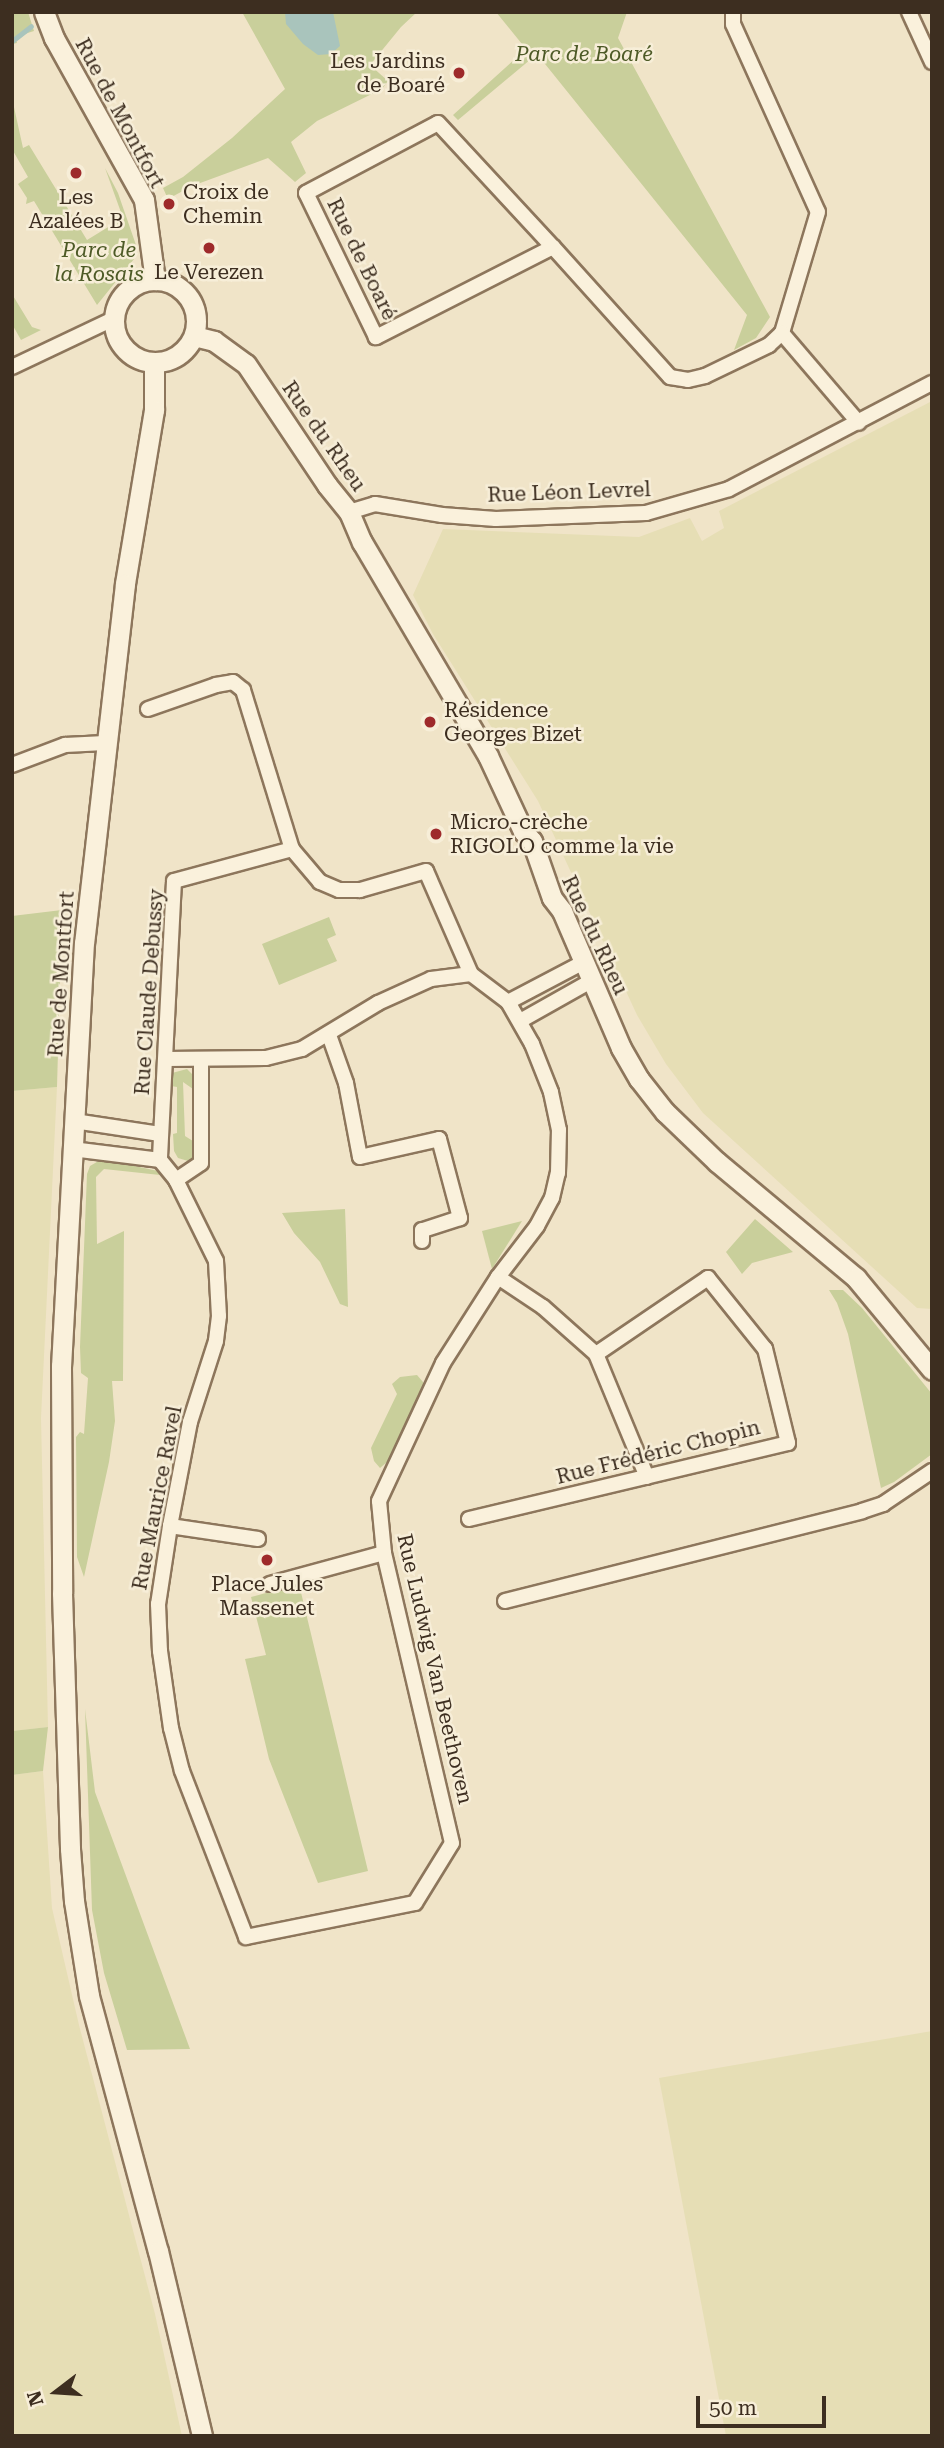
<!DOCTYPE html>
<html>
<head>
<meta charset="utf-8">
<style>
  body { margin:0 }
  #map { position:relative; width:944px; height:2448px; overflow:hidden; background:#f0e4c8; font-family:"Roboto Serif",serif }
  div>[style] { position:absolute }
  .farmland>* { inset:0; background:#e6deb5 }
  .green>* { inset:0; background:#c9cf9b }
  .water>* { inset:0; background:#a9c4bc }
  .stream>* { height:5px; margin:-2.5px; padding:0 2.5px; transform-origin:2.5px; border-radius:2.5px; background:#a9c4bc }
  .roads { filter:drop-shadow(2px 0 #8d765c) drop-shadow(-2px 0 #8d765c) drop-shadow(0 2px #8d765c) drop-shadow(0 -2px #8d765c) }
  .street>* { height:14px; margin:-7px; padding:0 7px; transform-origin:7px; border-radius:7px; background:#faf1dc }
  .secondary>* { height:19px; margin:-9.5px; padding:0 9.5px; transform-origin:9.5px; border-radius:9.5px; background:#faf1dc }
  .secondary>.ring { margin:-9.5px; padding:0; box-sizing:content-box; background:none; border:19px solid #faf1dc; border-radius:50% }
  .dots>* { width:19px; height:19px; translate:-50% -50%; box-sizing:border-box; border:4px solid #f7eed8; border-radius:50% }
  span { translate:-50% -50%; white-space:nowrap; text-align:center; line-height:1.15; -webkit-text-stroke:5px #f7eed8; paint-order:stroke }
  .park-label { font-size:21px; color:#4d5a26; font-style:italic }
  .poi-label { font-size:21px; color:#3d2e20 }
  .right { translate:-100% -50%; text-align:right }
  .left { translate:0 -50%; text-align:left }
  .street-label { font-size:21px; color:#3d2e20 }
  .frame { position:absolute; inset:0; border:14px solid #3d2e20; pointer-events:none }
  .north { position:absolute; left:21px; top:2357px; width:70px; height:70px; -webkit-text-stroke:5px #f7eed8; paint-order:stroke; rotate:253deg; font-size:19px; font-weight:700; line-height:28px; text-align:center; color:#3d2e20 }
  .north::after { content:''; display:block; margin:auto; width:24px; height:32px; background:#3d2e20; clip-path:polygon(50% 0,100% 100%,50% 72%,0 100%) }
  .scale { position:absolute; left:696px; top:2396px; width:130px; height:32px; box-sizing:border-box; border:4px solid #3d2e20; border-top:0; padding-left:9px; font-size:21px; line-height:24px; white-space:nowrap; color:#3d2e20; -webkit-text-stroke:5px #f7eed8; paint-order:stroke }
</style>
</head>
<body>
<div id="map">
  <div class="farmland">
    <i style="clip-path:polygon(932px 401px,932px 1309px,917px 1308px,703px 1113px,666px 1064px,637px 1015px,538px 801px,433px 634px,413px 595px,443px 529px,639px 537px,690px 518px,702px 541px,724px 528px,719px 511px)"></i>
    <i style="clip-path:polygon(57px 1087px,41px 1418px,48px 1727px,12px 1731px,12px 1091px)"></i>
    <i style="clip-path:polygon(43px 1771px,52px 1908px,79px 2025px,155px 2314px,182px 2436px,12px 2436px,12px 1775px)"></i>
    <i style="clip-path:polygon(932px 2031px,932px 2436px,726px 2436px,659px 2078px)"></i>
  </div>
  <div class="green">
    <i style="clip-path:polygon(12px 12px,28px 12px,34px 31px,15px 37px,17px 43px,12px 44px)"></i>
    <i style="clip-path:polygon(242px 12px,417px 12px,401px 27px,370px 65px,388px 81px,382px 89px,317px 121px,291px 142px,306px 173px,295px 182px,268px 158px,192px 186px,168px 199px,163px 188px,183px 177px,232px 138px,285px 89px)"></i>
    <i style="clip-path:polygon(496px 12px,627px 12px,618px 38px,770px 317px,756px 338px,734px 350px,747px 315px,537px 54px,458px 120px,453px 115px,526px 49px)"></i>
    <i style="clip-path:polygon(12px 98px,23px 148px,29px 145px,87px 240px,123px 218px,105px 168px,118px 193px,136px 245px,134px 259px,97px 305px,34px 201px,26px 204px,27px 198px,18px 184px,28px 177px,12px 149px)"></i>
    <i style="clip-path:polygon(12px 294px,32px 327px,41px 330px,21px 340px,12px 324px)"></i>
    <i style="clip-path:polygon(62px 910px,57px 1087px,12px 1091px,12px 916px)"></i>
    <i style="clip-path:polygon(329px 917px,336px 935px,327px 939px,337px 961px,279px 985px,262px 944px)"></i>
    <i style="clip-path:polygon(187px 1069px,193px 1075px,193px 1089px,183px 1082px,185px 1136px,196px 1143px,194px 1158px,188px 1161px,178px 1158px,174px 1151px,173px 1134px,177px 1133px,177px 1087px,171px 1086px,172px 1073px)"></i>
    <i style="clip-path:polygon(102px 1159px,158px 1171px,160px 1175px,104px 1169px,96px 1177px,97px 1244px,124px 1231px,123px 1381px,112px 1381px,115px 1421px,109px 1462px,84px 1577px,77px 1557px,76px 1437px,80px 1432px,84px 1434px,88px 1378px,81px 1373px,80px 1347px,87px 1174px,90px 1166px)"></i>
    <i style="clip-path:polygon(345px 1209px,346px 1236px,348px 1307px,340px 1304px,320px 1262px,294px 1233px,282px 1213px)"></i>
    <i style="clip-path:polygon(755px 1219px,793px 1252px,752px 1263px,742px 1274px,726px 1252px)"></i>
    <i style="clip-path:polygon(522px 1221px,492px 1269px,482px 1231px)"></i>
    <i style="clip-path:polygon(829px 1290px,843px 1290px,862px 1308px,932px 1394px,932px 1454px,894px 1482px,881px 1488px,848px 1334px,837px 1303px)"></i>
    <i style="clip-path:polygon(417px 1375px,423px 1382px,424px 1391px,387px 1462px,380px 1468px,374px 1461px,371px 1448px,397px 1394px,392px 1384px,400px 1377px)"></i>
    <i style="clip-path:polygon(299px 1584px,368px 1871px,318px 1883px,269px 1759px,245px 1659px,266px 1655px,251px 1597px)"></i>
    <i style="clip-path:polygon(85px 1709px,95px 1792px,190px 2049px,127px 2050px,104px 1973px,92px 1910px)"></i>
    <i style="clip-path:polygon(48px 1727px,43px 1771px,12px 1775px,12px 1731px)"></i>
  </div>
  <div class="water">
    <i style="clip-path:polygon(285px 12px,333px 12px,340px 46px,331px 54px,318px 55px,303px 44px,286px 24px)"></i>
  </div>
  <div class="stream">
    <i style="left:12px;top:41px;width:24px;rotate:-38deg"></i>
  </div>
  <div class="roads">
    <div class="street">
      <i style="left:733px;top:12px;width:12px;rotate:90deg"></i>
      <i style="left:733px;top:24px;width:206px;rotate:65.7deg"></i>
      <i style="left:818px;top:212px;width:126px;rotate:106.6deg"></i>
      <i style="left:909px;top:12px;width:55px;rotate:65.3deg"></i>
      <i style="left:553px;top:247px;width:199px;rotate:153deg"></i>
      <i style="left:376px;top:337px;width:160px;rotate:-115.9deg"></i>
      <i style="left:306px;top:193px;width:149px;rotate:-27.9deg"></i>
      <i style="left:438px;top:123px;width:169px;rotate:47.2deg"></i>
      <i style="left:553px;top:247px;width:175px;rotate:48deg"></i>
      <i style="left:670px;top:377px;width:18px;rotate:9deg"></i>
      <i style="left:688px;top:380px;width:17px;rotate:-13deg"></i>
      <i style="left:705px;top:376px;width:71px;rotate:-25.8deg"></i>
      <i style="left:769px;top:345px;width:18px;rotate:-43deg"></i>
      <i style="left:782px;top:333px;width:118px;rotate:49.5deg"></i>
      <i style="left:12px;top:367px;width:112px;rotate:-25.4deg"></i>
      <i style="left:349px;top:512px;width:27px;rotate:-17deg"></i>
      <i style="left:375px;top:504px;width:68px;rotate:9.3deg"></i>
      <i style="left:442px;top:515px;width:54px;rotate:4.2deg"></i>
      <i style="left:496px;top:519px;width:150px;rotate:-2.3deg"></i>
      <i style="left:646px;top:513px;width:86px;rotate:-16.1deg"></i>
      <i style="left:729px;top:489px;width:229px;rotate:-27.6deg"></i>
      <i style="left:148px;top:709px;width:72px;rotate:-19.4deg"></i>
      <i style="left:216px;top:685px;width:17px;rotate:-10deg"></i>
      <i style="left:233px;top:682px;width:13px;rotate:39deg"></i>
      <i style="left:243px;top:690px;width:166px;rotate:72.9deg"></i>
      <i style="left:12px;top:765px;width:57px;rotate:-20.7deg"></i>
      <i style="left:65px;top:745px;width:40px;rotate:-2.9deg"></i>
      <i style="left:508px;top:1002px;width:84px;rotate:-27.8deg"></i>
      <i style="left:520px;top:1021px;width:81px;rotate:-29.4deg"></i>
      <i style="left:329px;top:1035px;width:51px;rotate:70.5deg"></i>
      <i style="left:346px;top:1083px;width:75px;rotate:79.3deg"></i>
      <i style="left:360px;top:1157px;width:81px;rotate:-12.8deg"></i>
      <i style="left:439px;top:1139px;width:82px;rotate:75.1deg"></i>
      <i style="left:460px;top:1218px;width:40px;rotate:162deg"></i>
      <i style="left:422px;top:1230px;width:11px;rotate:90deg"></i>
      <i style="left:166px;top:1059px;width:100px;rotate:-0.6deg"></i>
      <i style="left:266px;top:1058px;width:37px;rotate:-14deg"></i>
      <i style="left:302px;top:1049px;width:89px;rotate:-31.2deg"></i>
      <i style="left:378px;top:1003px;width:58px;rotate:-24.4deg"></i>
      <i style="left:431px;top:979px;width:40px;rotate:-7.1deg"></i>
      <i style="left:74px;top:1121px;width:87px;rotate:8.6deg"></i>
      <i style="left:72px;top:1149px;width:89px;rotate:7.1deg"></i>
      <i style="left:160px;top:1160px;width:26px;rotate:51deg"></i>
      <i style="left:176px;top:1180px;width:90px;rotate:63.7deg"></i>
      <i style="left:216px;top:1261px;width:55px;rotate:86.9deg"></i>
      <i style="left:219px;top:1316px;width:25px;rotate:97deg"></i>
      <i style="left:216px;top:1341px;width:85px;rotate:107.8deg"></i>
      <i style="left:190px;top:1422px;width:106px;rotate:100.9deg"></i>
      <i style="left:170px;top:1526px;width:79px;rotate:98.7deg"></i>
      <i style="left:158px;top:1604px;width:47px;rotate:87.6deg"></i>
      <i style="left:160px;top:1651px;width:78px;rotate:81.9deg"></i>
      <i style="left:171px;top:1728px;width:44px;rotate:75.7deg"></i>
      <i style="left:182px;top:1771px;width:178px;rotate:68.9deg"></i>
      <i style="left:246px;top:1937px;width:172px;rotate:-11.4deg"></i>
      <i style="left:415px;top:1903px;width:70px;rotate:-58.3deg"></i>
      <i style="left:452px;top:1843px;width:298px;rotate:-103.2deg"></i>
      <i style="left:384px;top:1553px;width:52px;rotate:-95.5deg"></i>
      <i style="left:379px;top:1501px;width:152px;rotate:-65.1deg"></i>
      <i style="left:443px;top:1363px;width:102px;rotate:-57.4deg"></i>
      <i style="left:498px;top:1277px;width:64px;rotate:-52.6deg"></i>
      <i style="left:537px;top:1226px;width:32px;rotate:-62deg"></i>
      <i style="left:552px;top:1198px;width:26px;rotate:-77deg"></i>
      <i style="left:558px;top:1173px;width:43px;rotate:-88.7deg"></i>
      <i style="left:559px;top:1130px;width:39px;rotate:-102deg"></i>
      <i style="left:551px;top:1092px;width:52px;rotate:-111.6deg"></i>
      <i style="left:532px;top:1044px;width:48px;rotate:-119.7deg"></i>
      <i style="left:508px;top:1002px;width:46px;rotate:-142.9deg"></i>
      <i style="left:471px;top:974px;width:112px;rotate:-113.6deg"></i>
      <i style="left:426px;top:871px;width:69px;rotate:163.9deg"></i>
      <i style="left:360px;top:890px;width:21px;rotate:180deg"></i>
      <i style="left:339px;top:890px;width:21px;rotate:-157deg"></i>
      <i style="left:320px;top:882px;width:43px;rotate:-130.3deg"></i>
      <i style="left:292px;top:849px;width:122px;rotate:164.8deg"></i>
      <i style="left:174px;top:881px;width:279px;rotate:92.9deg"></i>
      <i style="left:176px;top:1180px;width:30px;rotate:-34deg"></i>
      <i style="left:201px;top:1163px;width:102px;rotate:-90deg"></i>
      <i style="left:498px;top:1277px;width:54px;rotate:33.7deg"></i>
      <i style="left:543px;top:1307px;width:71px;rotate:41.6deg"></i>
      <i style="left:596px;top:1354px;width:133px;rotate:67.5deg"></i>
      <i style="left:469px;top:1519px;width:328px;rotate:-13.4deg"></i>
      <i style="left:788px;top:1443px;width:97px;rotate:-103.7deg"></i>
      <i style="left:765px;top:1349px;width:91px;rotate:-128.8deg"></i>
      <i style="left:708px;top:1278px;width:135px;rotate:145.8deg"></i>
      <i style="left:170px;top:1526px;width:89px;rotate:8.4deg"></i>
      <i style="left:270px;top:1584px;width:118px;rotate:-15.2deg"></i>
      <i style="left:505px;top:1601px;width:368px;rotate:-14.1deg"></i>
      <i style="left:862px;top:1511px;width:22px;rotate:-18deg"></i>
      <i style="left:883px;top:1504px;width:59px;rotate:-34deg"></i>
    </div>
    <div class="secondary">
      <i style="left:44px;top:12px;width:28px;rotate:69deg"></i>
      <i style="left:54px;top:38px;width:185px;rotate:60.9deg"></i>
      <i style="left:144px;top:200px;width:81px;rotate:82.2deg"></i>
      <i class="ring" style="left:114px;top:280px;width:63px;height:63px"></i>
      <i style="left:194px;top:336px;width:21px;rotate:14deg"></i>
      <i style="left:214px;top:341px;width:39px;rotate:36deg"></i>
      <i style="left:246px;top:364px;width:146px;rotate:56.2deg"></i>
      <i style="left:327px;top:485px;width:35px;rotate:51deg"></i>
      <i style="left:349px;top:512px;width:33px;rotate:67deg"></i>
      <i style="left:362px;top:542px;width:248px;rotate:59.5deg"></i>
      <i style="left:488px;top:756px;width:83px;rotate:65deg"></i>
      <i style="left:523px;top:831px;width:13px;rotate:48deg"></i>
      <i style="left:532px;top:841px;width:60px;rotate:70.7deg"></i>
      <i style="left:552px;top:898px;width:16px;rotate:52deg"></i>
      <i style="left:562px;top:911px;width:149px;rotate:66.7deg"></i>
      <i style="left:621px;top:1048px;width:36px;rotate:60deg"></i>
      <i style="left:639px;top:1079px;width:42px;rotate:51.8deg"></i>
      <i style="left:665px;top:1112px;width:72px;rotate:43.9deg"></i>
      <i style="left:717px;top:1162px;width:181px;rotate:39.8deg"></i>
      <i style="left:856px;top:1278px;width:119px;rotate:50.4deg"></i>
      <i style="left:154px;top:362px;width:48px;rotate:90deg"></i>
      <i style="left:154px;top:410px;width:176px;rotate:99.5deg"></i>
      <i style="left:125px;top:584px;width:360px;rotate:96.5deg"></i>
      <i style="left:84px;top:942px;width:425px;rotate:93.1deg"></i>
      <i style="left:61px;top:1366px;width:227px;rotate:89.7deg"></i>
      <i style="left:62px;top:1593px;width:256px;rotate:88.2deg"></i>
      <i style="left:70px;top:1849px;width:52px;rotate:85.6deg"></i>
      <i style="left:74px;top:1901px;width:96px;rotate:81deg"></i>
      <i style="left:89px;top:1996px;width:264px;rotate:74.9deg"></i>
      <i style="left:158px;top:2251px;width:190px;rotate:76.6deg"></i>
    </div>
  </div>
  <div class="dots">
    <i style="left:459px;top:73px;background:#9e2a2b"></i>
    <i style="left:76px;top:173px;background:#9e2a2b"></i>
    <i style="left:169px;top:204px;background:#9e2a2b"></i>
    <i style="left:209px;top:248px;background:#9e2a2b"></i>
    <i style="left:430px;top:722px;background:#9e2a2b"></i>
    <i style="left:436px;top:834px;background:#9e2a2b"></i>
    <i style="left:267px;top:1560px;background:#9e2a2b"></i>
  </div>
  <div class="park-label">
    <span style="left:584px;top:54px">Parc de Boaré</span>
    <span style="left:99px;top:262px">Parc de<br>la Rosais</span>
  </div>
  <div class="poi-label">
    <span class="right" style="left:445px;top:73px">Les Jardins<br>de Boaré</span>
    <span class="left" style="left:183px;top:204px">Croix de<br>Chemin</span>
    <span style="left:76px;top:209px">Les<br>Azalées B</span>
    <span style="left:209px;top:272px">Le Verezen</span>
    <span class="left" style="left:444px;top:722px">Résidence<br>Georges Bizet</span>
    <span class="left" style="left:450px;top:834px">Micro-crèche<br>RIGOLO comme la vie</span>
    <span style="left:267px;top:1596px">Place Jules<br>Massenet</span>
  </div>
  <div class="street-label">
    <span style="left:120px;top:113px;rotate:62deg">Rue de Montfort</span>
    <span style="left:362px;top:259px;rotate:64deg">Rue de Boaré</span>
    <span style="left:324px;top:436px;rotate:55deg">Rue du Rheu</span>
    <span style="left:569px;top:492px;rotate:-2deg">Rue Léon Levrel</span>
    <span style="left:595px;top:935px;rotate:65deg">Rue du Rheu</span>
    <span style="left:61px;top:974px;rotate:-86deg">Rue de Montfort</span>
    <span style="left:149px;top:992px;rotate:-86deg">Rue Claude Debussy</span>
    <span style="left:658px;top:1452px;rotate:-14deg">Rue Frédéric Chopin</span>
    <span style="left:157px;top:1498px;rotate:-79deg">Rue Maurice Ravel</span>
    <span style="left:435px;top:1669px;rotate:77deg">Rue Ludwig Van Beethoven</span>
  </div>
  <div class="frame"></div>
  <div class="north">N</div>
  <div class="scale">50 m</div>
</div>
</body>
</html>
